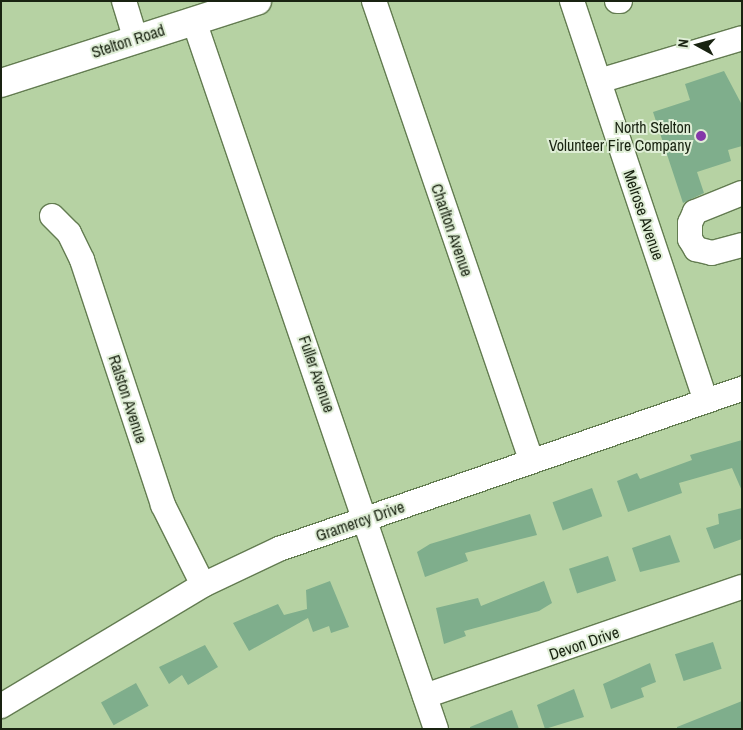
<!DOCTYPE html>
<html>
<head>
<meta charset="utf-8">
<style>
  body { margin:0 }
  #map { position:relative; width:743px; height:730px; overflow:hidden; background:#b6d2a3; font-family:"Archivo Narrow",sans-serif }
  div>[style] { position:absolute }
  .building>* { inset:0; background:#7fae8c; transform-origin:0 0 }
  .roads { filter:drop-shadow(1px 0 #637c51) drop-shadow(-1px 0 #637c51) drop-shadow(0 1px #637c51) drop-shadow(0 -1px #637c51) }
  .minor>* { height:24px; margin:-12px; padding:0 12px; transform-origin:12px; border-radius:12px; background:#fff }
  .major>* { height:28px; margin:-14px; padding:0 14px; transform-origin:14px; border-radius:14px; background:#fff }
  .dots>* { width:14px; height:14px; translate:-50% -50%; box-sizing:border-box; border:2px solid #dfeed6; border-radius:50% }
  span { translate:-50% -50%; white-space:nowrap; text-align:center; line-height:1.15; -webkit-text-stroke:4px #dfeed6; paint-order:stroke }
  .street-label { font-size:16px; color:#192311 }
  .poi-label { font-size:16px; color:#192311 }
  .right { translate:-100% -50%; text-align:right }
  .frame { position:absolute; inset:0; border:2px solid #192311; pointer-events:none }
  .north { position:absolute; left:673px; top:20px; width:50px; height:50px; -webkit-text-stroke:4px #dfeed6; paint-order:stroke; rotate:277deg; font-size:14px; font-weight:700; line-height:20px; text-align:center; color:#192311 }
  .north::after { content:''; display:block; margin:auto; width:18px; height:22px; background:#192311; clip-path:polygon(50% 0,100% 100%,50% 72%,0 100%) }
</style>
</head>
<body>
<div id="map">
  <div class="building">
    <i style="clip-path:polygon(724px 71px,742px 105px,742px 146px,728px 150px,731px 161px,697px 172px,704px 193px,683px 203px,653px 112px,690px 100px,685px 84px)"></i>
    <i style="clip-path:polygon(742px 440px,742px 491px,732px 468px,679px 483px,682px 493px,628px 512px,617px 481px,637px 473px,640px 479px,692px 460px,690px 455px)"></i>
    <i style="left:592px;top:488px;width:30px;height:42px;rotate:70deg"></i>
    <i style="clip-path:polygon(742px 508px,742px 539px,714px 549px,706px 528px,719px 524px,718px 514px)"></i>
    <i style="clip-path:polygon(530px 514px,537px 535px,465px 553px,468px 561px,425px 577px,417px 552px,430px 544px)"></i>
    <i style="clip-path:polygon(670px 535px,680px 562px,640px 572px,632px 548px)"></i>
    <i style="left:608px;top:556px;width:26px;height:41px;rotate:72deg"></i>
    <i style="clip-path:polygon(330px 581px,349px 627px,331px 633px,329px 626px,313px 632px,308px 618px,249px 651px,233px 623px,278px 604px,284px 615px,307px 609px,306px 590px)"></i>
    <i style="clip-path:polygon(544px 581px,552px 603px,539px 611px,464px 631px,466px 636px,444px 644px,436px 608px,478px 598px,481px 606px)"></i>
    <i style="left:713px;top:642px;width:28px;height:40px;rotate:72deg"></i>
    <i style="clip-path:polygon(205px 645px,218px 667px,188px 685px,182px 675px,169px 684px,159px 667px)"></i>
    <i style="clip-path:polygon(650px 663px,656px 682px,641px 688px,644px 697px,611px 709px,603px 684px)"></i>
    <i style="left:136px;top:683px;width:26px;height:40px;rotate:61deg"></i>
    <i style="clip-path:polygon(574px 689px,584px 717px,545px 729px,537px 705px)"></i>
    <i style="clip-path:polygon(742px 701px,742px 729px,677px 729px,677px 727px)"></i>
    <i style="clip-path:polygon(512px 710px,519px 729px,470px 729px,470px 727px)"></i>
  </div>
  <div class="roads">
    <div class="minor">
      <i style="left:124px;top:1px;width:39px;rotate:73deg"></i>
      <i style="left:374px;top:1px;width:484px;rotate:71.1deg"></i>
      <i style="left:572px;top:1px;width:422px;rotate:71.5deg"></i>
      <i style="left:617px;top:1px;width:3px"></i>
      <i style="left:194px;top:21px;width:748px;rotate:71.13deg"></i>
      <i style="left:599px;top:81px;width:149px;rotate:-16.7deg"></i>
      <i style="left:742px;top:193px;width:51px;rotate:158deg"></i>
      <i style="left:695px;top:212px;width:12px;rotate:114deg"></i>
      <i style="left:690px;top:223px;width:16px;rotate:90deg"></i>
      <i style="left:690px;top:239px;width:12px;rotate:59deg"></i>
      <i style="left:696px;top:249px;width:16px;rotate:14deg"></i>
      <i style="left:712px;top:253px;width:31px;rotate:-15deg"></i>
      <i style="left:52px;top:216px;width:24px;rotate:45deg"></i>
      <i style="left:69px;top:233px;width:30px;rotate:64deg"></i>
      <i style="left:82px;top:260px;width:258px;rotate:71.7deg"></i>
      <i style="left:163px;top:505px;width:89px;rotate:63.4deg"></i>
      <i style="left:425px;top:696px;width:335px;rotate:-19deg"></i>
      <i style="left:1px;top:706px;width:235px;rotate:-30.9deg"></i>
      <i style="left:203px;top:585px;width:84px;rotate:-25.3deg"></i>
      <i style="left:279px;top:549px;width:490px;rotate:-19.1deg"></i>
    </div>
    <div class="major">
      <i style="left:1px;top:83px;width:269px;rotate:-17.8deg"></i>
    </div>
  </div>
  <div class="dots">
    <i style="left:701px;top:136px;background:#8438a9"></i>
  </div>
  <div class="street-label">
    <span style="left:128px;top:41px;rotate:-18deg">Stelton Road</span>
    <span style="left:644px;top:215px;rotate:71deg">Melrose Avenue</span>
    <span style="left:452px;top:230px;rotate:71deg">Charlton Avenue</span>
    <span style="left:317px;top:374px;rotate:71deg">Fuller Avenue</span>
    <span style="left:128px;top:399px;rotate:72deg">Ralston Avenue</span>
    <span style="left:360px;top:521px;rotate:-19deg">Gramercy Drive</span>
    <span style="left:584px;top:643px;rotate:-19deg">Devon Drive</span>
  </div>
  <div class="poi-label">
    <span class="right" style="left:691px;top:136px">North Stelton<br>Volunteer Fire Company</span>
  </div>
  <div class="frame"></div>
  <div class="north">N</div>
</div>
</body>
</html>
